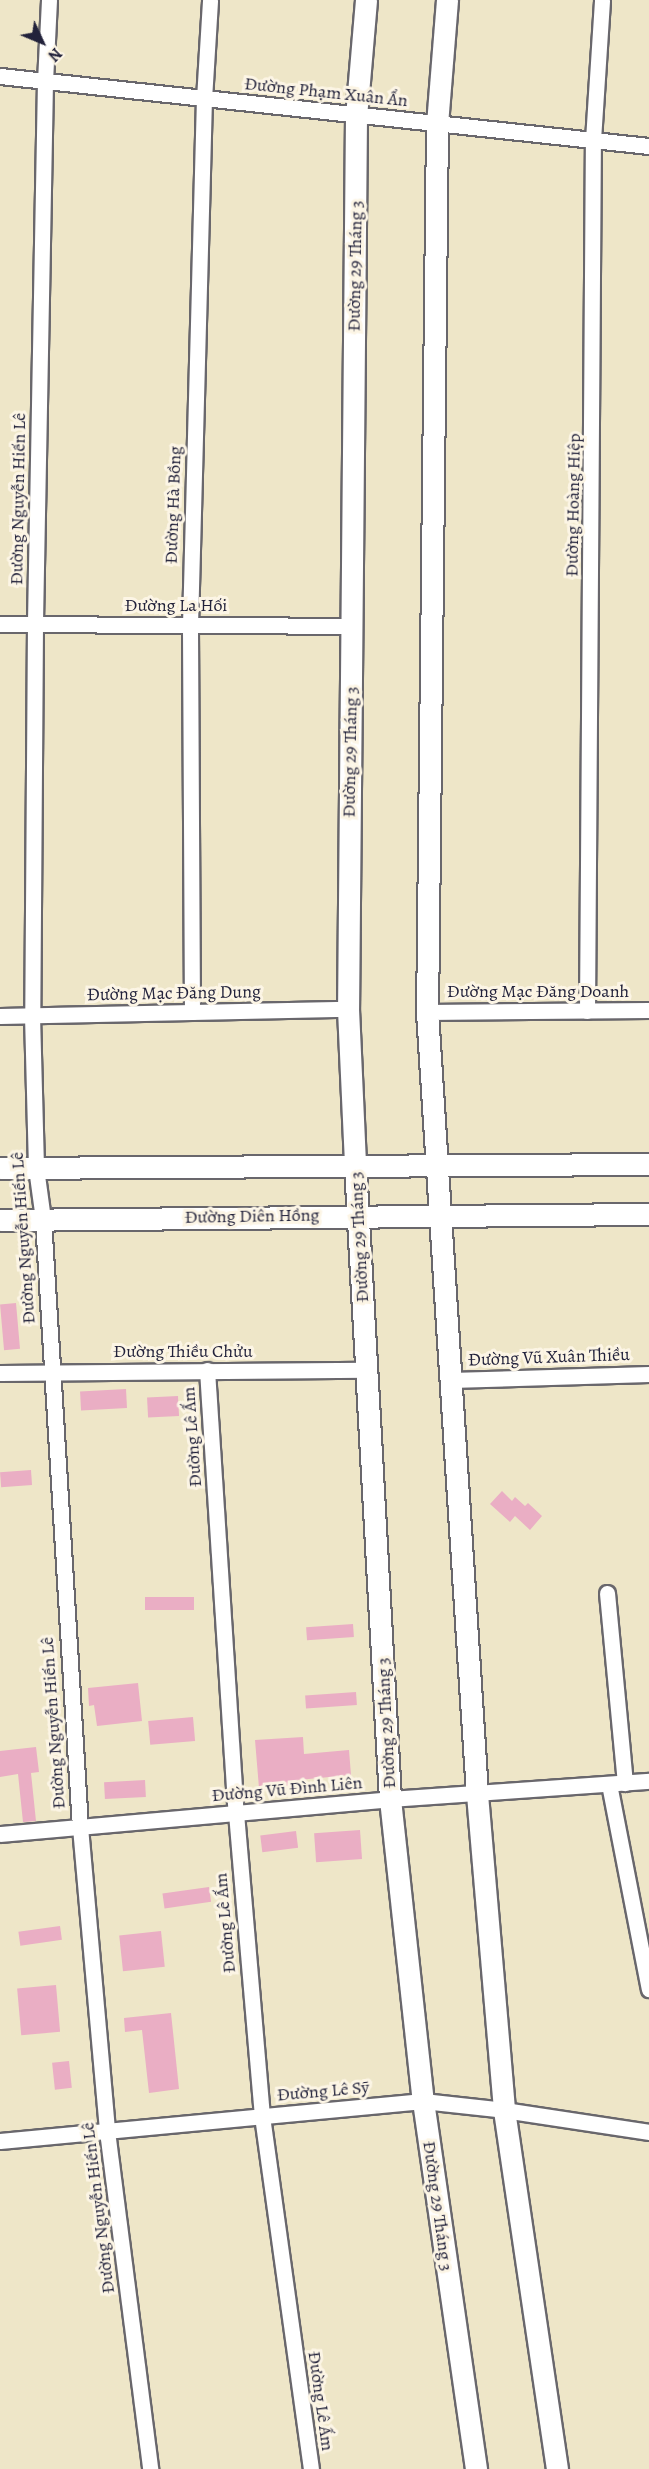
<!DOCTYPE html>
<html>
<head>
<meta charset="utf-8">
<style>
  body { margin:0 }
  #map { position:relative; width:649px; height:2469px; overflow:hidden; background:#eee6c8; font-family:Alegreya,serif }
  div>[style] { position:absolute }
  .building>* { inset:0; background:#eaaec4; transform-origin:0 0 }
  .roads { filter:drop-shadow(2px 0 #69676c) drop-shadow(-2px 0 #69676c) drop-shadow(0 2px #69676c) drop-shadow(0 -2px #69676c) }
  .street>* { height:15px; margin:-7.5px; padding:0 7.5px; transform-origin:7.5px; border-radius:7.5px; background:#fff }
  .secondary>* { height:21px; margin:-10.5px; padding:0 10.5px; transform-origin:10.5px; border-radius:10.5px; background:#fff }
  span { translate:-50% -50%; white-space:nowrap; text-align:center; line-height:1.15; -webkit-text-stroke:6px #fcf5e5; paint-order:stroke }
  .street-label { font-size:18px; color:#22223b }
  .north { position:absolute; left:12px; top:12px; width:60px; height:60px; -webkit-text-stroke:4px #fcf5e5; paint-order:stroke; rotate:134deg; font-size:16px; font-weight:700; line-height:24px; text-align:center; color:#22223b }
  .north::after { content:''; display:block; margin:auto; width:21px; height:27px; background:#22223b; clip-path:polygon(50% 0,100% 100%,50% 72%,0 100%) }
</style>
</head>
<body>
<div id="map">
  <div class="building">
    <i style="left:16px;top:1303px;width:46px;height:16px;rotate:85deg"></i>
    <i style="left:126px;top:1389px;width:19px;height:46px;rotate:87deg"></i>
    <i style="left:178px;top:1396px;width:20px;height:31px;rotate:87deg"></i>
    <i style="left:31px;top:1470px;width:15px;height:31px;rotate:86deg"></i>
    <i style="clip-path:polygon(502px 1491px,512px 1501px,515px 1497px,525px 1506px,528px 1503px,542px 1516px,530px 1530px,515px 1516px,510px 1522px,490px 1504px)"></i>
    <i style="left:194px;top:1597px;width:13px;height:49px;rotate:90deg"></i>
    <i style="left:353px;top:1624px;width:13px;height:47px;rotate:86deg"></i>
    <i style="clip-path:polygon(138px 1683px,142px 1721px,97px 1726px,94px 1705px,89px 1706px,88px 1688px)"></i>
    <i style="left:356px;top:1692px;width:13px;height:51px;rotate:86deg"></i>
    <i style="left:193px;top:1717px;width:24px;height:45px;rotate:85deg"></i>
    <i style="clip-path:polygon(303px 1737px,304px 1754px,349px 1750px,351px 1775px,298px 1780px,298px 1785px,259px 1788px,255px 1740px)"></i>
    <i style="clip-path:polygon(36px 1747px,39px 1772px,31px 1773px,36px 1821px,23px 1822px,18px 1774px,0 1777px,0 1751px)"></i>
    <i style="left:145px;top:1780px;width:17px;height:41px;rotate:87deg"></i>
    <i style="left:360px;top:1830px;width:29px;height:46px;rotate:86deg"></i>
    <i style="left:296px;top:1831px;width:17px;height:36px;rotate:83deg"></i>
    <i style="left:209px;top:1887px;width:15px;height:47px;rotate:82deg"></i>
    <i style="left:60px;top:1926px;width:14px;height:42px;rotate:82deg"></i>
    <i style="left:161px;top:1931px;width:36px;height:42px;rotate:84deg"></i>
    <i style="left:56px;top:1985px;width:47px;height:39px;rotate:85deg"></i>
    <i style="clip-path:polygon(171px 2013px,179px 2089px,149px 2093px,142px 2030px,125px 2032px,124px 2018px)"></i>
    <i style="left:69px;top:2061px;width:27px;height:17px;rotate:84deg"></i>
  </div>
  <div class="roads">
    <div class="street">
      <i style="left:49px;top:0;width:81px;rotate:92.8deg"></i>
      <i style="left:45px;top:81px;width:543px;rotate:91.06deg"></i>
      <i style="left:35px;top:624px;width:391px;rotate:90.4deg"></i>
      <i style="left:32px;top:1015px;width:153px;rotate:88.5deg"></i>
      <i style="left:36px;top:1168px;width:51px;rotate:82.2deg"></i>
      <i style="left:43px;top:1219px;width:609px;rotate:86.52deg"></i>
      <i style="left:80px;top:1827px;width:305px;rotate:84.9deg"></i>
      <i style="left:107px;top:2131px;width:341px;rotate:82.7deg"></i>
      <i style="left:0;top:76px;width:653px;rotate:6.16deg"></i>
      <i style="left:0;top:624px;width:352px;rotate:0.3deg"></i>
      <i style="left:587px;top:1011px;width:871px;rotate:-89.61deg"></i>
      <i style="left:593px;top:140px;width:140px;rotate:-86.3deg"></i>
      <i style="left:192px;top:1012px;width:387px;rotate:-90.3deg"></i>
      <i style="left:190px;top:625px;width:526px;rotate:-88.48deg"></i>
      <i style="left:204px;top:99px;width:99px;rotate:-86.5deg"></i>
      <i style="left:427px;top:1012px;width:222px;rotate:-0.5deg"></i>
      <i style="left:0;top:1016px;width:348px;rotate:-1.2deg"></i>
      <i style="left:207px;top:1370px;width:444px;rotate:86.3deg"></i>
      <i style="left:236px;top:1813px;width:304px;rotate:85.1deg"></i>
      <i style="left:262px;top:2116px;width:356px;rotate:82.1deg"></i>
      <i style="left:0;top:1373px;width:366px;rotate:-0.5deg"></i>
      <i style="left:450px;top:1380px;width:199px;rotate:-1.7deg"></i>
      <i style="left:607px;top:1593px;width:191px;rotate:84.6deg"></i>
      <i style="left:609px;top:1784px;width:209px;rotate:79deg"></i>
      <i style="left:0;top:1834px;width:392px;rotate:-5.1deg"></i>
      <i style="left:390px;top:1799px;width:260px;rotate:-4deg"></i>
      <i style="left:0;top:2141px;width:425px;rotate:-5.4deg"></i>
      <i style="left:423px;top:2101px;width:81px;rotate:6.3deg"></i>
      <i style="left:504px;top:2110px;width:147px;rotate:8.6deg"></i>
    </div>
    <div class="secondary">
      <i style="left:366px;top:0;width:116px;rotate:94.9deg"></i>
      <i style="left:356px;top:116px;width:893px;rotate:90.51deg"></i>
      <i style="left:348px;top:1009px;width:156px;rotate:87.4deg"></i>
      <i style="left:355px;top:1165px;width:635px;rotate:86.84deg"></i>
      <i style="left:390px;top:1799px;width:304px;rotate:83.8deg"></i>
      <i style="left:423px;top:2101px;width:372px;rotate:81.8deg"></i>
      <i style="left:447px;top:0;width:123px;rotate:94.6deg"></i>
      <i style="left:437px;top:123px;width:889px;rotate:90.64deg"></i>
      <i style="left:427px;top:1012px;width:784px;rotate:86.34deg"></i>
      <i style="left:477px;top:1794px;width:317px;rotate:85.1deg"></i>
      <i style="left:504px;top:2110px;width:363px;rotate:81.6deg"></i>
      <i style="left:0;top:1168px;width:649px;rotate:-0.35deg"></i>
      <i style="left:0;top:1220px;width:649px;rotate:-0.53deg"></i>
    </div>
  </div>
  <div class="street-label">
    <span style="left:326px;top:92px;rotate:6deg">Đường Phạm Xuân Ẩn</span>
    <span style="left:355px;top:266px;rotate:-89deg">Đường 29 Tháng 3</span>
    <span style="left:18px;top:499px;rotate:-89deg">Đường Nguyễn Hiến Lê</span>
    <span style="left:173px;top:505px;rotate:-88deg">Đường Hà Bồng</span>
    <span style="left:573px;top:505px;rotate:-89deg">Đường Hoàng Hiệp</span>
    <span style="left:176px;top:605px">Đường La Hối</span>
    <span style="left:350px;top:752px;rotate:-89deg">Đường 29 Tháng 3</span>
    <span style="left:538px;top:991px">Đường Mạc Đăng Doanh</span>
    <span style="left:174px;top:993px;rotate:-1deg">Đường Mạc Đăng Dung</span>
    <span style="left:252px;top:1216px;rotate:-1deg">Đường Diên Hồng</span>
    <span style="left:359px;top:1237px;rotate:-93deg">Đường 29 Tháng 3</span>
    <span style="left:23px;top:1238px;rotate:-94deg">Đường Nguyễn Hiến Lê</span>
    <span style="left:183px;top:1351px">Đường Thiều Chửu</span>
    <span style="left:549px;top:1357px;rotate:-2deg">Đường Vũ Xuân Thiều</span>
    <span style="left:192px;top:1437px;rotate:-94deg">Đường Lê Ấm</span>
    <span style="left:53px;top:1723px;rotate:-94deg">Đường Nguyễn Hiến Lê</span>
    <span style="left:386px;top:1723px;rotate:-93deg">Đường 29 Tháng 3</span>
    <span style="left:287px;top:1789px;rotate:-5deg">Đường Vũ Đình Liên</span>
    <span style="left:225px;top:1923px;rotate:-95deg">Đường Lê Ấm</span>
    <span style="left:323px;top:2091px;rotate:-5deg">Đường Lê Sỹ</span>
    <span style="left:438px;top:2206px;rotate:82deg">Đường 29 Tháng 3</span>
    <span style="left:98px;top:2208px;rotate:-97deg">Đường Nguyễn Hiến Lê</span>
    <span style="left:321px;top:2401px;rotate:82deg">Đường Lê Ấm</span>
  </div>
  <div class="north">N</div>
</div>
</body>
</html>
